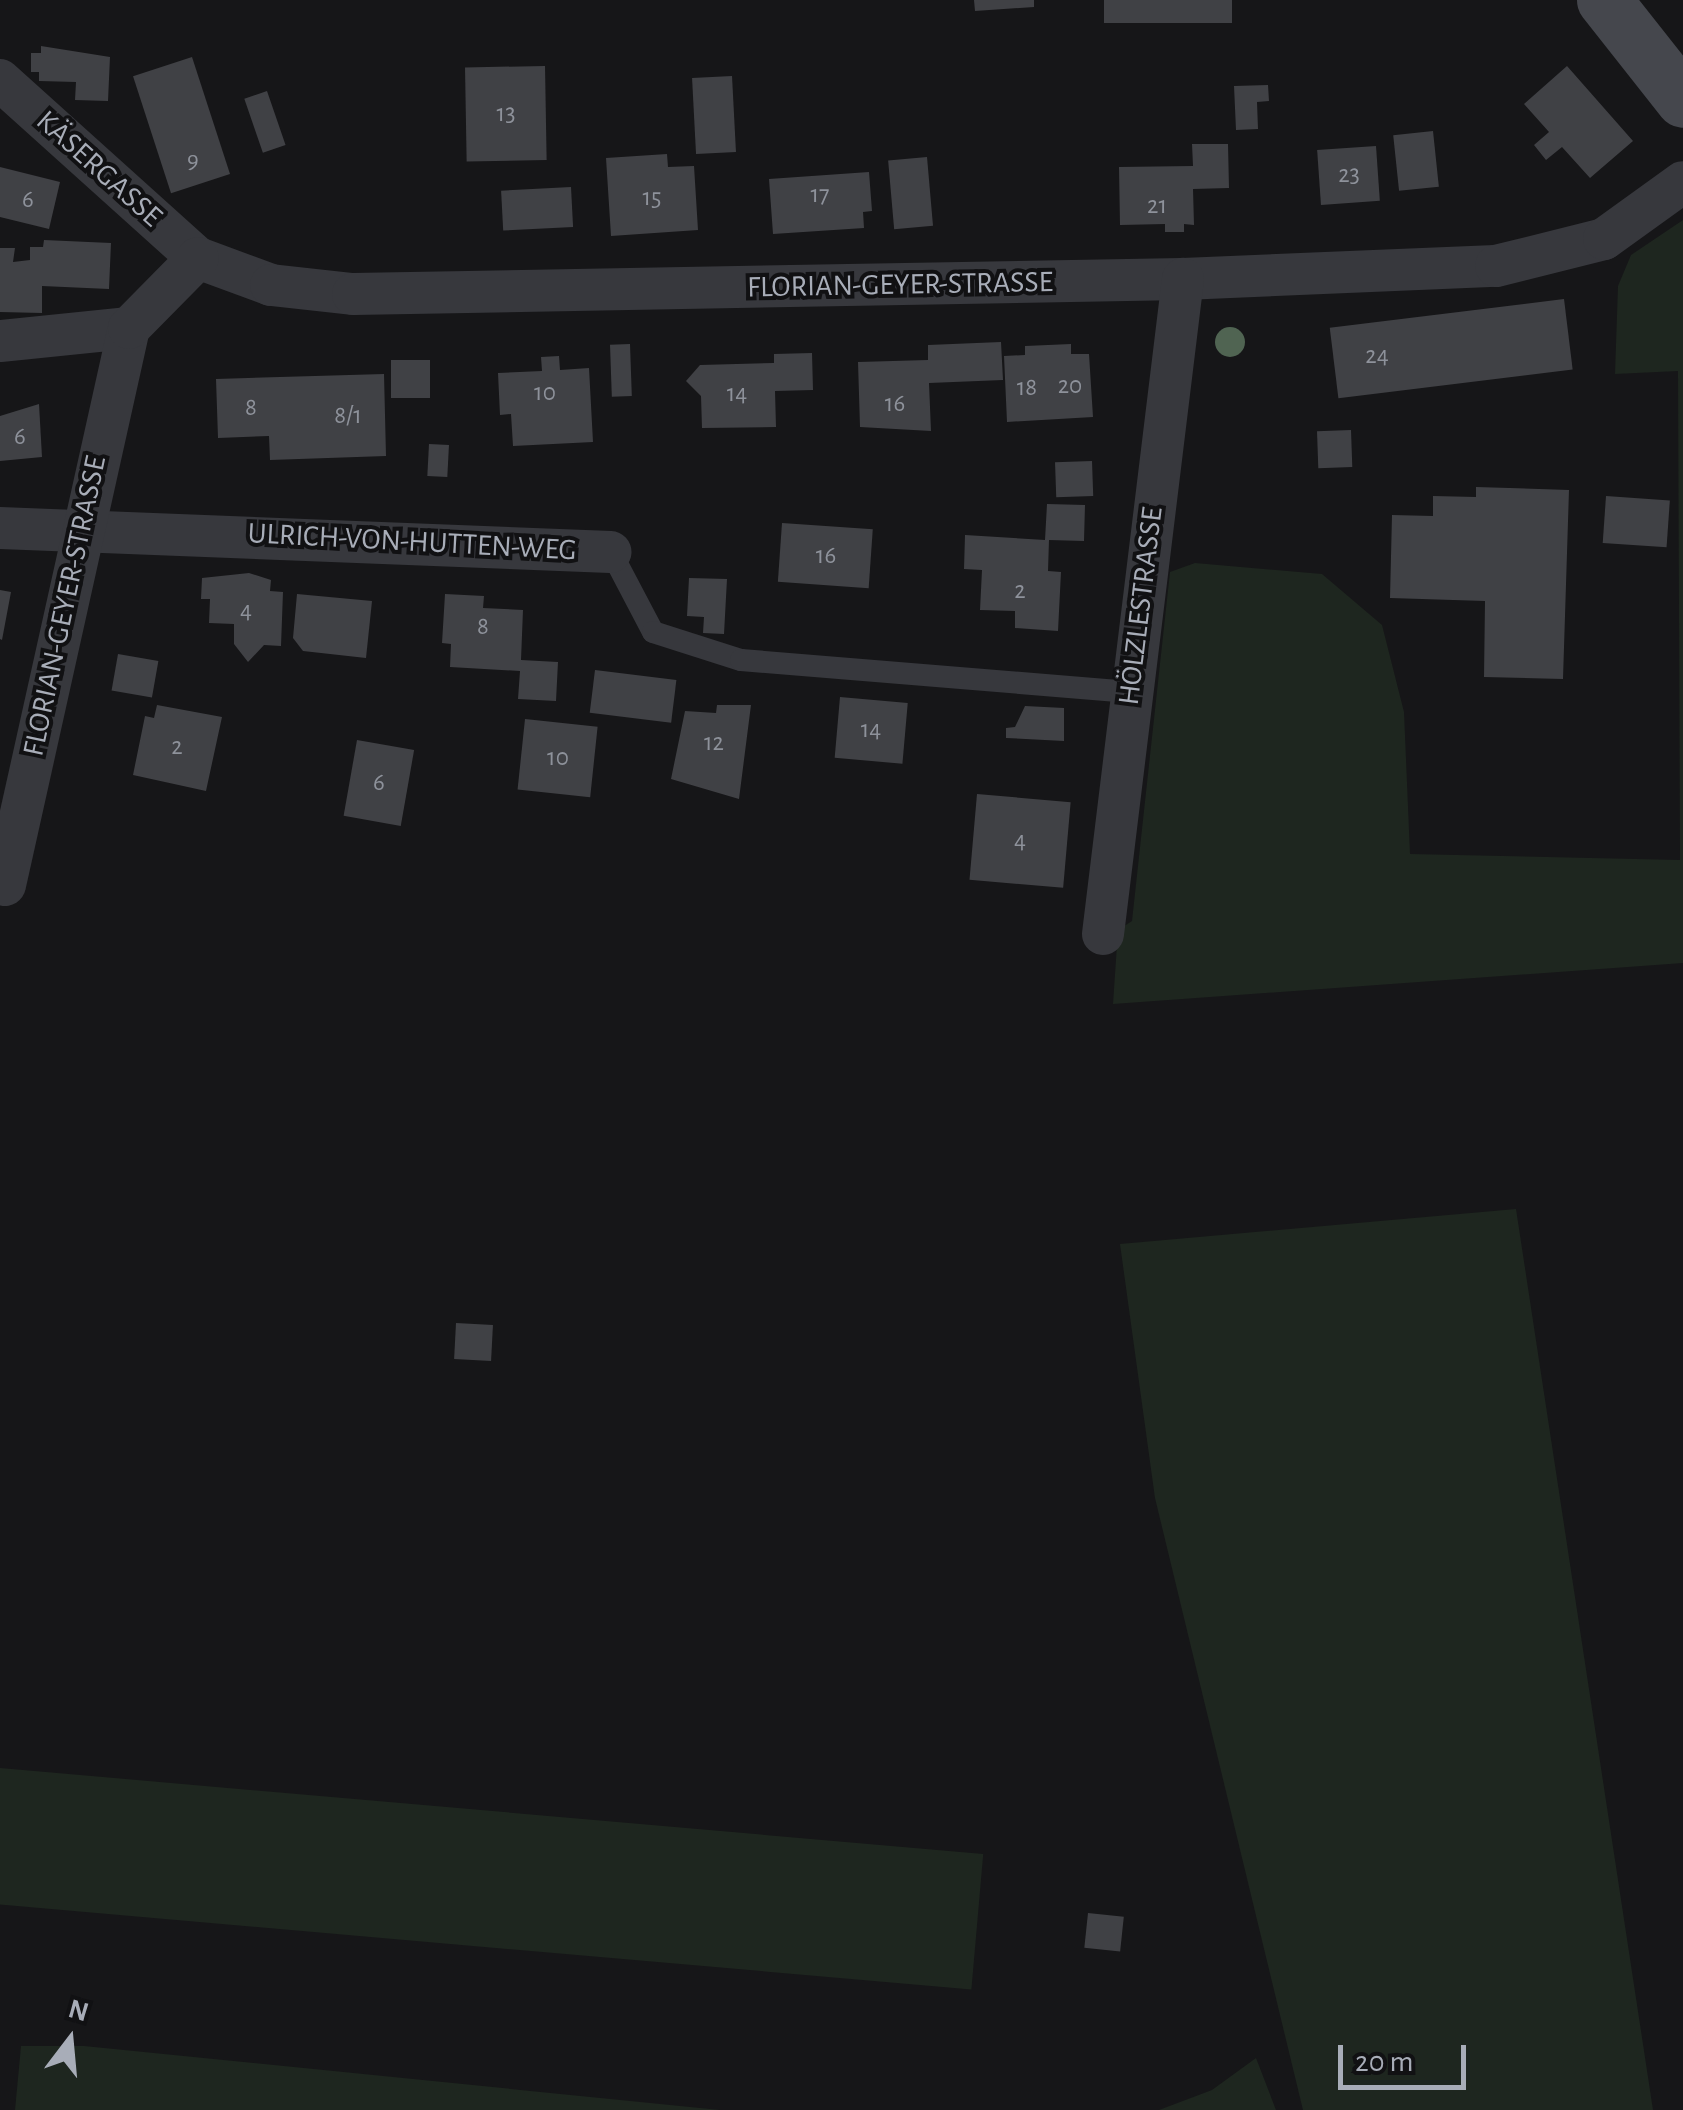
<!DOCTYPE html>
<html>
<head>
<meta charset="utf-8">
<style>
  body { margin:0 }
  #map { position:relative; width:1683px; height:2110px; overflow:hidden; background:#161618; font-family:"Alegreya Sans",sans-serif }
  div>[style] { position:absolute }
  .green>* { inset:0; background:#1e261f; transform-origin:0 0 }
  .building>* { inset:0; background:#404145; transform-origin:0 0 }
  .lane>* { height:22px; margin:-11px; padding:0 11px; transform-origin:11px; border-radius:11px; background:#37383d }
  .street>* { height:42px; margin:-21px; padding:0 21px; transform-origin:21px; border-radius:21px; background:#37383d }
  .secondary>* { height:55px; margin:-27.5px; padding:0 27.5px; transform-origin:27.5px; border-radius:27.5px; background:#45474d }
  .trees>* { width:30px; height:30px; margin:-15px; border-radius:50%; background:#506452 }
  span { translate:-50% -50%; white-space:nowrap; text-align:center; line-height:1.15; -webkit-text-stroke:8px #111113; paint-order:stroke }
  .number-label { font-size:25px; color:#8e929b }
  .number-label span { -webkit-text-stroke-width:0 }
  .street-label { font-size:30px; color:#a8adb8 }
  .north { position:absolute; left:20px; top:1990px; width:100px; height:100px; -webkit-text-stroke:8px #111113; paint-order:stroke; rotate:16deg; font-size:28px; font-weight:700; line-height:40px; text-align:center; color:#a8adb8 }
  .north::after { content:''; display:block; margin:auto; width:35px; height:45px; background:#a8adb8; clip-path:polygon(50% 0,100% 100%,50% 72%,0 100%) }
  .scale { position:absolute; left:1338px; top:2045px; width:128px; height:45px; box-sizing:border-box; border:5px solid #a8adb8; border-top:0; padding-left:12px; font-size:30px; line-height:35px; white-space:nowrap; color:#a8adb8; -webkit-text-stroke:8px #111113; paint-order:stroke }
</style>
</head>
<body>
<div id="map">
  <div class="green">
    <i style="clip-path:polygon(1683px 220px,1683px 963px,1113px 1004px,1118px 930px,1132px 921px,1170px 572px,1195px 563px,1322px 574px,1382px 625px,1404px 712px,1410px 854px,1680px 860px,1678px 371px,1615px 374px,1618px 286px,1631px 255px)"></i>
    <i style="clip-path:polygon(1516px 1209px,1653px 2110px,1303px 2110px,1155px 1498px,1120px 1244px)"></i>
    <i style="left:0;top:1768px;width:987px;height:136px;rotate:5deg"></i>
    <i style="clip-path:polygon(21px 2046px,84px 2046px,720px 2110px,15px 2110px)"></i>
    <i style="clip-path:polygon(1256px 2058px,1276px 2110px,1159px 2110px,1212px 2090px)"></i>
  </div>
  <div class="building">
    <i style="clip-path:polygon(974px 0,1034px 0,1034px 7px,975px 11px)"></i>
    <i style="left:1104px;top:0;width:128px;height:23px"></i>
    <i style="clip-path:polygon(41px 46px,110px 57px,108px 101px,75px 100px,76px 82px,39px 81px,39px 72px,31px 72px,31px 53px,41px 53px)"></i>
    <i style="left:192px;top:57px;width:123px;height:62px;rotate:72deg"></i>
    <i style="left:545px;top:66px;width:94px;height:80px;rotate:89deg"></i>
    <i style="clip-path:polygon(1567px 66px,1633px 141px,1590px 178px,1562px 147px,1546px 160px,1534px 145px,1549px 132px,1524px 104px)"></i>
    <i style="left:732px;top:76px;width:76px;height:40px;rotate:87deg"></i>
    <i style="clip-path:polygon(1268px 85px,1269px 101px,1257px 102px,1258px 129px,1236px 130px,1234px 86px)"></i>
    <i style="left:267px;top:91px;width:57px;height:24px;rotate:71deg"></i>
    <i style="left:1433px;top:131px;width:56px;height:40px;rotate:84deg"></i>
    <i style="clip-path:polygon(1192px 144px,1228px 144px,1229px 188px,1193px 189px,1194px 225px,1184px 224px,1184px 232px,1165px 232px,1165px 224px,1120px 225px,1119px 167px,1193px 166px)"></i>
    <i style="left:1376px;top:146px;width:55px;height:59px;rotate:86deg"></i>
    <i style="clip-path:polygon(667px 154px,668px 167px,694px 166px,698px 230px,611px 236px,606px 158px)"></i>
    <i style="left:927px;top:157px;width:69px;height:39px;rotate:85deg"></i>
    <i style="clip-path:polygon(0 167px,60px 182px,49px 229px,0 217px)"></i>
    <i style="clip-path:polygon(869px 172px,872px 211px,863px 212px,864px 228px,773px 234px,769px 179px)"></i>
    <i style="left:571px;top:187px;width:40px;height:70px;rotate:87deg"></i>
    <i style="clip-path:polygon(44px 240px,111px 243px,109px 289px,42px 286px,42px 313px,0 312px,0 248px,15px 248px,13px 262px,30px 260px,30px 247px,43px 247px)"></i>
    <i style="left:1564px;top:299px;width:71px;height:236px;rotate:83deg"></i>
    <i style="clip-path:polygon(1001px 342px,1003px 380px,929px 383px,931px 431px,860px 427px,858px 362px,928px 360px,928px 345px)"></i>
    <i style="left:630px;top:344px;width:52px;height:20px;rotate:88deg"></i>
    <i style="clip-path:polygon(1071px 344px,1071px 354px,1089px 354px,1093px 417px,1007px 422px,1004px 356px,1025px 355px,1025px 346px)"></i>
    <i style="clip-path:polygon(812px 353px,813px 390px,775px 391px,776px 427px,702px 428px,701px 396px,686px 381px,700px 365px,774px 363px,774px 354px)"></i>
    <i style="clip-path:polygon(559px 356px,560px 370px,589px 368px,593px 442px,513px 446px,511px 414px,500px 415px,498px 373px,542px 371px,541px 357px)"></i>
    <i style="left:430px;top:360px;width:38px;height:39px;rotate:90deg"></i>
    <i style="clip-path:polygon(384px 374px,386px 456px,270px 460px,269px 436px,218px 438px,216px 379px)"></i>
    <i style="clip-path:polygon(39px 404px,42px 457px,0 461px,0 416px)"></i>
    <i style="left:1351px;top:430px;width:37px;height:34px;rotate:88deg"></i>
    <i style="left:429px;top:444px;width:20px;height:32px;rotate:3deg"></i>
    <i style="left:1092px;top:461px;width:35px;height:37px;rotate:88deg"></i>
    <i style="clip-path:polygon(1476px 487px,1569px 490px,1563px 679px,1484px 677px,1485px 601px,1390px 598px,1392px 515px,1433px 516px,1433px 496px,1476px 497px)"></i>
    <i style="left:1606px;top:496px;width:64px;height:47px;rotate:4deg"></i>
    <i style="clip-path:polygon(1047px 504px,1085px 505px,1084px 541px,1049px 540px,1048px 571px,1061px 572px,1058px 631px,1015px 628px,1015px 611px,980px 610px,982px 570px,964px 569px,965px 535px,1045px 540px)"></i>
    <i style="left:782px;top:523px;width:91px;height:59px;rotate:4deg"></i>
    <i style="clip-path:polygon(249px 573px,271px 580px,270px 591px,283px 592px,281px 646px,264px 645px,248px 662px,234px 644px,234px 624px,209px 623px,210px 599px,201px 599px,202px 578px)"></i>
    <i style="clip-path:polygon(689px 578px,727px 579px,724px 634px,703px 633px,704px 617px,687px 616px)"></i>
    <i style="clip-path:polygon(0 590px,11px 592px,2px 640px,0 639px)"></i>
    <i style="clip-path:polygon(297px 594px,372px 601px,366px 658px,303px 651px,293px 638px)"></i>
    <i style="clip-path:polygon(445px 594px,484px 596px,483px 608px,523px 610px,521px 660px,558px 662px,556px 701px,518px 699px,520px 671px,450px 667px,451px 644px,442px 643px)"></i>
    <i style="left:118px;top:654px;width:41px;height:37px;rotate:10deg"></i>
    <i style="left:595px;top:670px;width:82px;height:43px;rotate:7deg"></i>
    <i style="left:840px;top:697px;width:68px;height:61px;rotate:5deg"></i>
    <i style="clip-path:polygon(157px 705px,222px 717px,206px 791px,133px 775px,145px 716px,154px 718px)"></i>
    <i style="clip-path:polygon(717px 705px,751px 705px,739px 799px,671px 779px,685px 711px,716px 713px)"></i>
    <i style="clip-path:polygon(1025px 706px,1064px 708px,1064px 741px,1006px 738px,1006px 728px,1015px 727px)"></i>
    <i style="left:525px;top:719px;width:73px;height:71px;rotate:6deg"></i>
    <i style="left:357px;top:740px;width:58px;height:77px;rotate:10deg"></i>
    <i style="left:977px;top:794px;width:94px;height:86px;rotate:5deg"></i>
    <i style="left:456px;top:1323px;width:37px;height:36px;rotate:3deg"></i>
    <i style="left:1088px;top:1913px;width:36px;height:35px;rotate:6deg"></i>
  </div>
  <div class="lane">
    <i style="left:611px;top:552px;width:90px;rotate:62.3deg"></i>
    <i style="left:653px;top:632px;width:92px;rotate:17.7deg"></i>
    <i style="left:741px;top:660px;width:390px;rotate:4.7deg"></i>
  </div>
  <div class="street">
    <i style="left:0;top:80px;width:266px;rotate:42deg"></i>
    <i style="left:198px;top:258px;width:78px;rotate:20.3deg"></i>
    <i style="left:271px;top:285px;width:82px;rotate:6.3deg"></i>
    <i style="left:353px;top:294px;width:830px;rotate:-1.04deg"></i>
    <i style="left:1183px;top:279px;width:313px;rotate:-2.4deg"></i>
    <i style="left:1496px;top:266px;width:111px;rotate:-14deg"></i>
    <i style="left:1604px;top:239px;width:97px;rotate:-35.8deg"></i>
    <i style="left:0;top:341px;width:130px;rotate:-5.8deg"></i>
    <i style="left:0;top:528px;width:611px;rotate:2.25deg"></i>
    <i style="left:5px;top:885px;width:571px;rotate:-77.45deg"></i>
    <i style="left:129px;top:328px;width:98px;rotate:-45.4deg"></i>
    <i style="left:1103px;top:934px;width:660px;rotate:-83.04deg"></i>
  </div>
  <div class="secondary">
    <i style="left:1604px;top:0;width:127px;rotate:51.7deg"></i>
  </div>
  <div class="trees">
    <i style="left:1230px;top:342px"></i>
  </div>
  <div class="number-label">
    <span style="left:506px;top:114px">13</span>
    <span style="left:193px;top:161px">9</span>
    <span style="left:1349px;top:175px">23</span>
    <span style="left:820px;top:195px">17</span>
    <span style="left:652px;top:198px">15</span>
    <span style="left:28px;top:200px">6</span>
    <span style="left:1157px;top:206px">21</span>
    <span style="left:1377px;top:356px">24</span>
    <span style="left:1070px;top:386px">20</span>
    <span style="left:1027px;top:388px">18</span>
    <span style="left:545px;top:393px">10</span>
    <span style="left:737px;top:394px">14</span>
    <span style="left:895px;top:404px">16</span>
    <span style="left:251px;top:408px">8</span>
    <span style="left:348px;top:416px">8/1</span>
    <span style="left:20px;top:437px">6</span>
    <span style="left:826px;top:556px">16</span>
    <span style="left:1020px;top:591px">2</span>
    <span style="left:246px;top:611px">4</span>
    <span style="left:483px;top:627px">8</span>
    <span style="left:871px;top:730px">14</span>
    <span style="left:714px;top:743px">12</span>
    <span style="left:177px;top:747px">2</span>
    <span style="left:558px;top:758px">10</span>
    <span style="left:379px;top:783px">6</span>
    <span style="left:1020px;top:841px">4</span>
  </div>
  <div class="street-label">
    <span style="left:99px;top:169px;rotate:42deg">KÄSERGASSE</span>
    <span style="left:900px;top:285px;rotate:-1deg">FLORIAN-GEYER-STRASSE</span>
    <span style="left:412px;top:542px;rotate:3deg">ULRICH-VON-HUTTEN-WEG</span>
    <span style="left:65px;top:606px;rotate:-78deg">FLORIAN-GEYER-STRASSE</span>
    <span style="left:1141px;top:606px;rotate:-83deg">HÖLZLESTRASSE</span>
  </div>
  <div class="north">N</div>
  <div class="scale">20 m</div>
</div>
</body>
</html>
